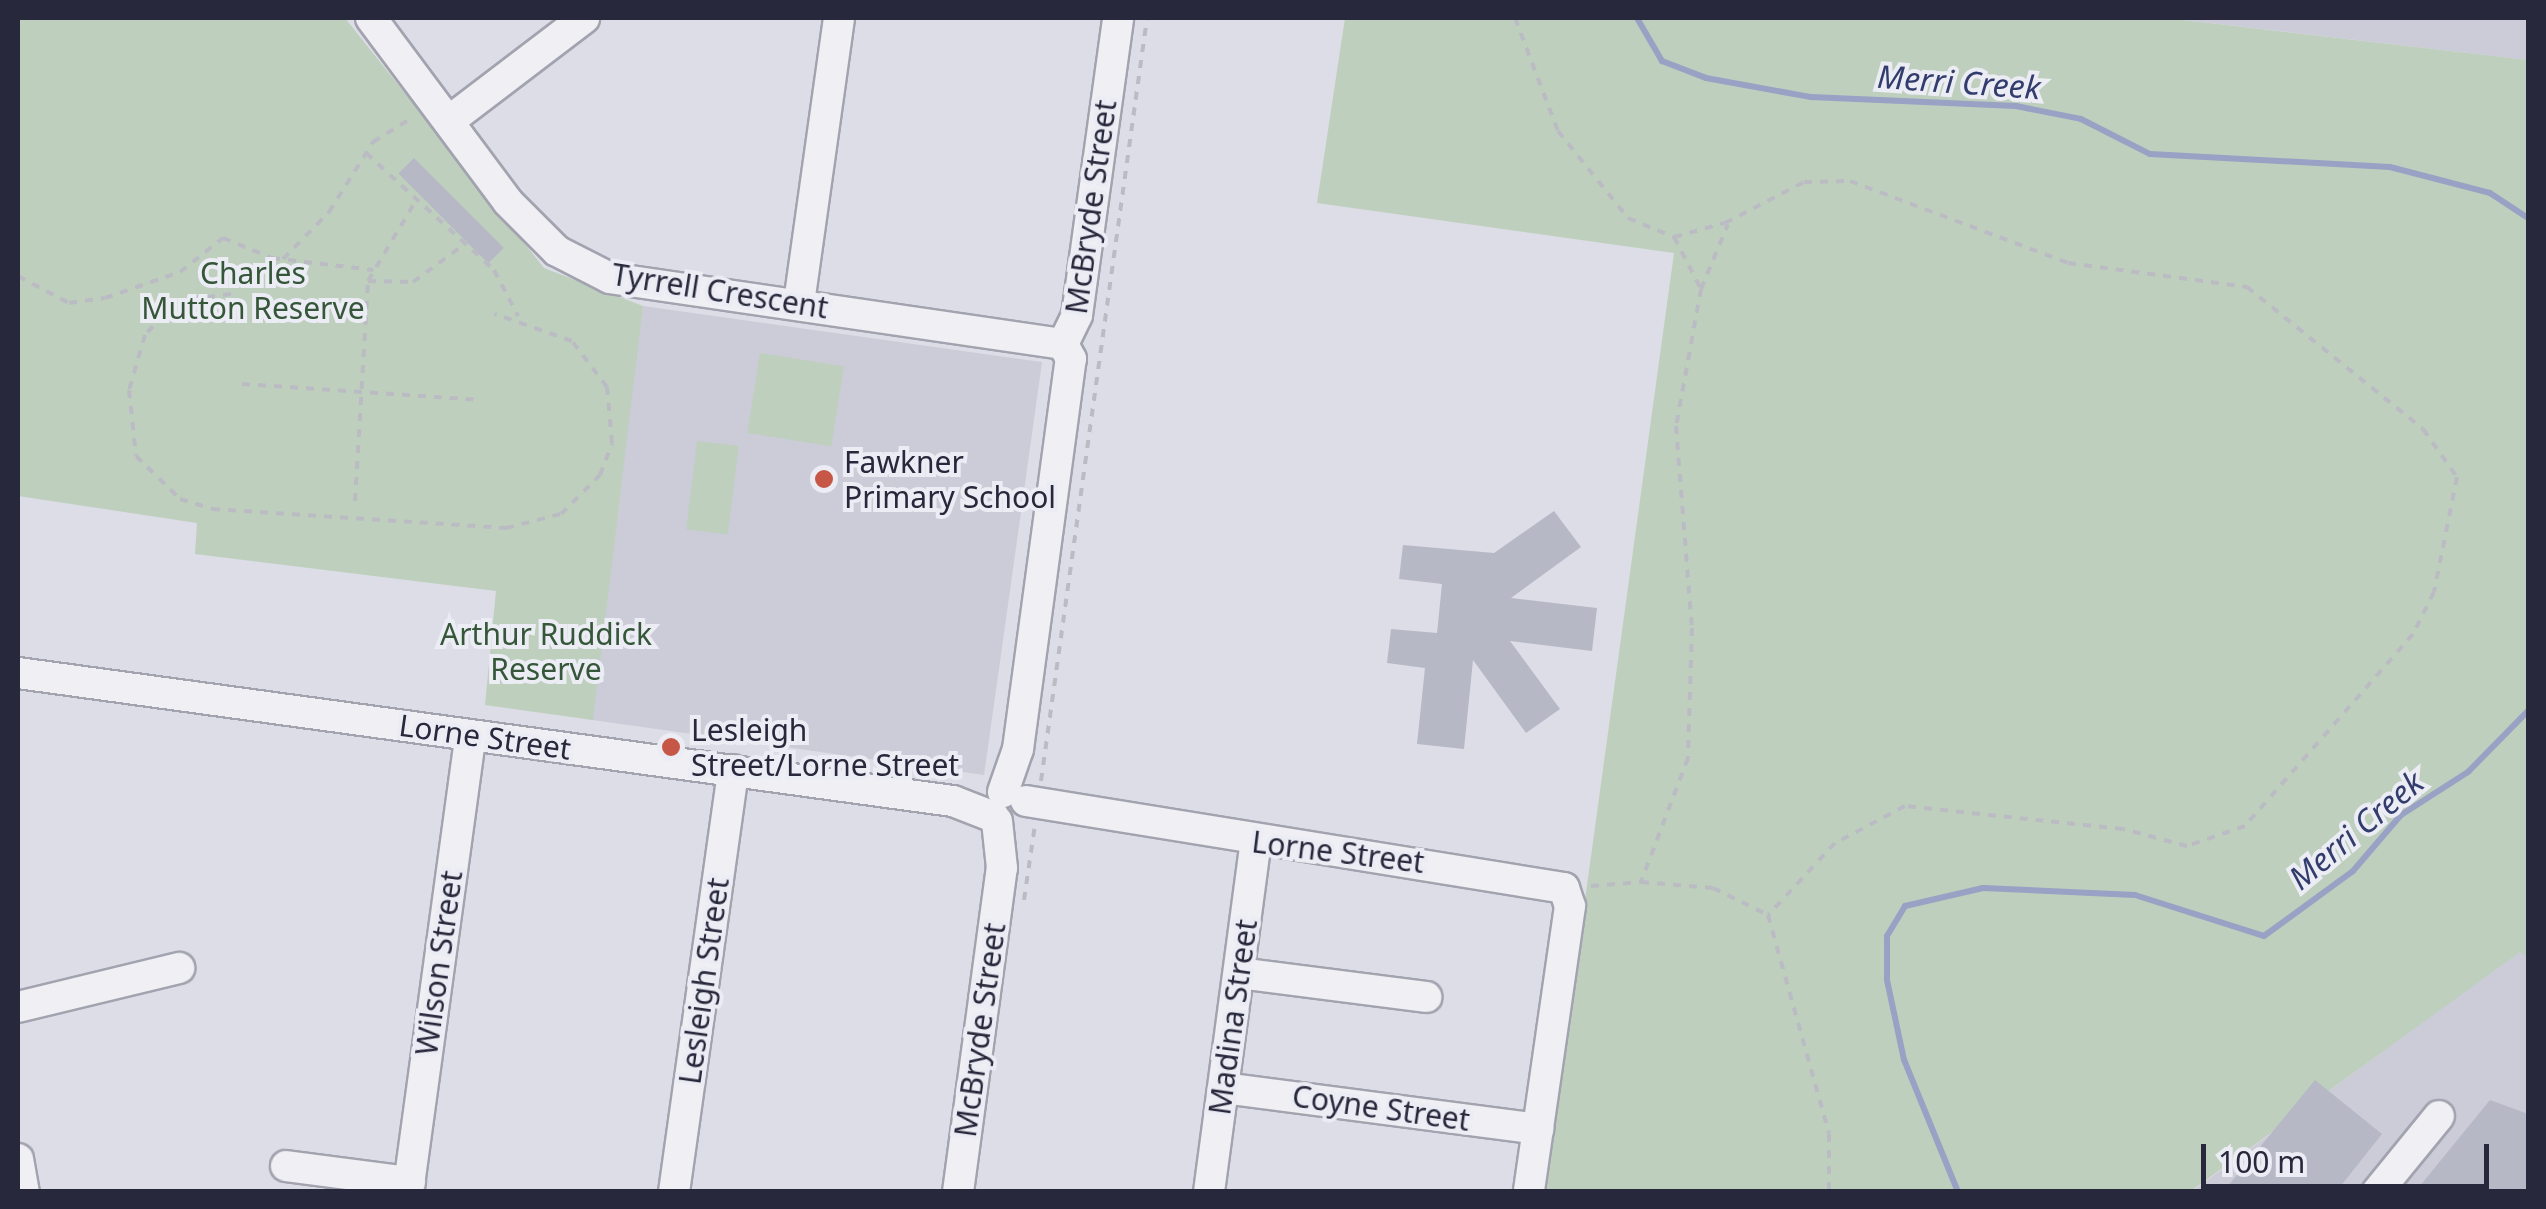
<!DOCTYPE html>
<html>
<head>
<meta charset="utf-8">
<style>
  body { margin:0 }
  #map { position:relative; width:2546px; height:1209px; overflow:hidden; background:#dcdde6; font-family:"Noto Sans",sans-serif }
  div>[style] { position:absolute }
  .built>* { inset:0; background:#cbccd7; transform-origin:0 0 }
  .green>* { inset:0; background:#becfbe; transform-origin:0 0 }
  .stream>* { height:6px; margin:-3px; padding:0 3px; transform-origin:3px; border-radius:3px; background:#99a1c4 }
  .building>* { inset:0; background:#b7b8c5; transform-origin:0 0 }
  .path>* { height:4px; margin-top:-2px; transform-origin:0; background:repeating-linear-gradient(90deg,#bbbbc4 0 8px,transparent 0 16px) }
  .roads { filter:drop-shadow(2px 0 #a2a3af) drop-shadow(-2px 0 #a2a3af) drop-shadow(0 2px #a2a3af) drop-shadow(0 -2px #a2a3af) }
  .minor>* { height:30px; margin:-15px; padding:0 15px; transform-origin:15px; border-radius:15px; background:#efeff4 }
  .dots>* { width:28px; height:28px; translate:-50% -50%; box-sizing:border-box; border:5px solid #ebecf4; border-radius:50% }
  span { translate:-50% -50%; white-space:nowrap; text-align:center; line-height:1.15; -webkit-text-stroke:8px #ebecf4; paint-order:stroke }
  .street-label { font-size:30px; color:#27283b }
  .park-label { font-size:30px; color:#355638 }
  .poi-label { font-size:30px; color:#27283b }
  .left { translate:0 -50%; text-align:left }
  .water-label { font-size:32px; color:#333d6d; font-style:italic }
  .frame { position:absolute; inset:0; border:20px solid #27283b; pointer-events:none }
  .scale { position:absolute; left:2201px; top:1144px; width:288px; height:45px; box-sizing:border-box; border:5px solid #27283b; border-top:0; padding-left:12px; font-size:30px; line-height:35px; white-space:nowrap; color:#27283b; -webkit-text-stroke:8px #ebecf4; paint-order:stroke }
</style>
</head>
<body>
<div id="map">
  <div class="built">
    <i style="clip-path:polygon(2167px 18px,2528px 18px,2528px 60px)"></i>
    <i style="left:643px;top:306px;width:403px;height:417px;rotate:8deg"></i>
    <i style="clip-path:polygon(2520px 951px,2528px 958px,2528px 1191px,2191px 1192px)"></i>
  </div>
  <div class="green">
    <i style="clip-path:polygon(18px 18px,345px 18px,544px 268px,643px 306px,593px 720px,485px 705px,496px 591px,195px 554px,197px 523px,18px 496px)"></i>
    <i style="clip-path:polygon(1345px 18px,2166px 18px,2528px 60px,2528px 958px,2520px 952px,2191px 1191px,1545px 1191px,1674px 253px,1317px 203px)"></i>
    <i style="left:760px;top:353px;width:85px;height:81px;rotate:9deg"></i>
    <i style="left:697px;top:441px;width:42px;height:89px;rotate:7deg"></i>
  </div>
  <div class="stream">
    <i style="left:1637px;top:18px;width:50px;rotate:59.8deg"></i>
    <i style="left:1662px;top:61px;width:47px;rotate:21.1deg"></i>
    <i style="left:1706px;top:78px;width:107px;rotate:10.3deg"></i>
    <i style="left:1811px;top:97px;width:205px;rotate:2.5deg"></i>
    <i style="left:2016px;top:106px;width:66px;rotate:11.3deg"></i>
    <i style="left:2081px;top:119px;width:77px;rotate:26.9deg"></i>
    <i style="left:2150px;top:154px;width:240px;rotate:3.1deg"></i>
    <i style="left:2390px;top:167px;width:103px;rotate:14.6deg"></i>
    <i style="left:2490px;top:193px;width:45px;rotate:33.3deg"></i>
    <i style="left:1958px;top:1192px;width:143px;rotate:-112.2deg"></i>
    <i style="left:1904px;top:1060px;width:82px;rotate:-102deg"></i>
    <i style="left:1887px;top:980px;width:44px;rotate:-90deg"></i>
    <i style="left:1887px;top:936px;width:35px;rotate:-59deg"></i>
    <i style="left:1905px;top:906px;width:80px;rotate:-13deg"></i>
    <i style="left:1983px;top:888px;width:152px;rotate:2.6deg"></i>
    <i style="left:2135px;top:895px;width:135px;rotate:17.6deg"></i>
    <i style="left:2264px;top:936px;width:110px;rotate:-36.1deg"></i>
    <i style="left:2353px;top:871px;width:74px;rotate:-49.4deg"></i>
    <i style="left:2401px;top:815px;width:80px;rotate:-32.7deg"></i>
    <i style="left:2468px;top:772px;width:86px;rotate:-45.5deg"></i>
  </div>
  <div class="building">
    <i style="left:414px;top:158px;width:127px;height:22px;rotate:45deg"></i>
    <i style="clip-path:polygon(1554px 511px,1581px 547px,1511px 598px,1597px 608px,1592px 651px,1510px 641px,1560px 709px,1526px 733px,1473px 660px,1464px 749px,1417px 744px,1425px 668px,1387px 663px,1391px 629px,1437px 633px,1442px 584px,1399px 579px,1403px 545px,1494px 553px)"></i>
    <i style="clip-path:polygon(2315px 1080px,2382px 1134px,2336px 1192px,2223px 1192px)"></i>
    <i style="clip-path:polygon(2490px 1100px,2528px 1114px,2528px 1192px,2415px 1192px)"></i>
  </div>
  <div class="path">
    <i style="left:1515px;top:18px;width:121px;rotate:69.2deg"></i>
    <i style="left:1558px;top:131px;width:112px;rotate:51.2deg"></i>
    <i style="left:1628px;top:218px;width:50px;rotate:22.4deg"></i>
    <i style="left:1674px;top:237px;width:59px;rotate:62.6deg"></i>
    <i style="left:1701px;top:289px;width:139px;rotate:100.3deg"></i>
    <i style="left:1676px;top:426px;width:203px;rotate:85.5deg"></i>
    <i style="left:1692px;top:628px;width:130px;rotate:91.8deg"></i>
    <i style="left:1688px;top:758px;width:133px;rotate:110.8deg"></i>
    <i style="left:1641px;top:882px;width:72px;rotate:4.8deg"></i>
    <i style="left:1713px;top:888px;width:61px;rotate:26.1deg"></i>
    <i style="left:1768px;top:915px;width:227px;rotate:74.4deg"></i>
    <i style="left:1829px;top:1134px;width:58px;rotate:90deg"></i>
    <i style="left:366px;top:153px;width:173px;rotate:42.4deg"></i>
    <i style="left:494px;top:270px;width:52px;rotate:62.4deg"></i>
    <i style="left:1674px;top:237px;width:53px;rotate:-15.4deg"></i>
    <i style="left:1725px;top:223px;width:89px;rotate:-27.4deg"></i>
    <i style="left:1804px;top:182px;width:46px;rotate:-1.2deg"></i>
    <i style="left:1850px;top:181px;width:233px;rotate:20.6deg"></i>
    <i style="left:2068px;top:263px;width:181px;rotate:7.6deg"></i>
    <i style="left:2247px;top:287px;width:226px;rotate:38.9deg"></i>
    <i style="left:2423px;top:429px;width:59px;rotate:54.7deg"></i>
    <i style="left:2457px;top:477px;width:117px;rotate:101.3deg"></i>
    <i style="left:2434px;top:592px;width:47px;rotate:116.6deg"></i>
    <i style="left:2413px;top:634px;width:255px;rotate:131.2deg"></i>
    <i style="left:2245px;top:826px;width:61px;rotate:161deg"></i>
    <i style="left:2187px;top:846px;width:66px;rotate:-165.1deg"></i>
    <i style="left:2123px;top:829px;width:219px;rotate:-174deg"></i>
    <i style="left:1905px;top:806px;width:79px;rotate:152.1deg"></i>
    <i style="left:1835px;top:843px;width:98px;rotate:132.9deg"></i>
    <i style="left:283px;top:259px;width:66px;rotate:-45.6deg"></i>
    <i style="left:329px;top:212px;width:83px;rotate:-57.8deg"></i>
    <i style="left:373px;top:142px;width:47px;rotate:-32deg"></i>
    <i style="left:18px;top:276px;width:58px;rotate:27.9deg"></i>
    <i style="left:69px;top:303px;width:36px;rotate:-8deg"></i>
    <i style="left:105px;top:298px;width:79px;rotate:-19.1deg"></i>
    <i style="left:180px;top:272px;width:55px;rotate:-38.3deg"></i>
    <i style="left:223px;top:238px;width:53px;rotate:22.2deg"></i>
    <i style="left:272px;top:258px;width:102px;rotate:6.8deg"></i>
    <i style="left:368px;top:281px;width:45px;rotate:1.3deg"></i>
    <i style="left:413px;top:282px;width:64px;rotate:-36.2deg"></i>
    <i style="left:1701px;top:289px;width:70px;rotate:-67.4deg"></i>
    <i style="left:231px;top:294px;width:40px;rotate:172.9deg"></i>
    <i style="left:191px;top:299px;width:31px;rotate:149deg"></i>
    <i style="left:164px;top:315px;width:28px;rotate:134deg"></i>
    <i style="left:145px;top:335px;width:57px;rotate:106.2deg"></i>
    <i style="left:129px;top:390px;width:66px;rotate:83.9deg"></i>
    <i style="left:136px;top:456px;width:62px;rotate:44.3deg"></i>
    <i style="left:180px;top:499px;width:34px;rotate:17deg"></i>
    <i style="left:212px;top:509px;width:295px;rotate:3.7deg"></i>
    <i style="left:506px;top:528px;width:57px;rotate:-14.3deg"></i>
    <i style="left:561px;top:514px;width:55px;rotate:-45deg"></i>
    <i style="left:600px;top:475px;width:34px;rotate:-69deg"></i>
    <i style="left:612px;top:443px;width:56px;rotate:-95.1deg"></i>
    <i style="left:607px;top:387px;width:58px;rotate:-127.3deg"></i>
    <i style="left:572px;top:341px;width:82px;rotate:-160.7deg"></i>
    <i style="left:242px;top:384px;width:240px;rotate:3.8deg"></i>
    <i style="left:355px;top:501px;width:220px;rotate:-86.6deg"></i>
    <i style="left:368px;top:281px;width:94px;rotate:-59.3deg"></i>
    <i style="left:1041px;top:781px;width:770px;rotate:-82.09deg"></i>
    <i style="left:1591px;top:886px;width:50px;rotate:-4.6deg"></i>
    <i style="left:1024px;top:900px;width:76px;rotate:-81.7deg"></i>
  </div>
  <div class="roads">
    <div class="minor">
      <i style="left:371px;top:18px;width:229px;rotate:53.3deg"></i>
      <i style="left:508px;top:202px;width:69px;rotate:45deg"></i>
      <i style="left:557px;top:251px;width:59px;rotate:27deg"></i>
      <i style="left:610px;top:278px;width:458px;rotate:8.3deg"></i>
      <i style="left:449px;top:121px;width:170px;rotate:-37.3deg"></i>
      <i style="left:799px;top:303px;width:288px;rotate:-82deg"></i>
      <i style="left:18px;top:673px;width:944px;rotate:7.8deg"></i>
      <i style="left:953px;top:801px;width:44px;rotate:21.3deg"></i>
      <i style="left:1003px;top:792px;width:46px;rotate:-70.8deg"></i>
      <i style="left:1018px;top:749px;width:394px;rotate:-82.3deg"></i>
      <i style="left:1071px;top:359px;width:17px;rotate:-118deg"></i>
      <i style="left:1063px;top:344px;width:32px;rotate:-64deg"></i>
      <i style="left:1077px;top:315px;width:300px;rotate:-82.1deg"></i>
      <i style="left:1026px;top:801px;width:545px;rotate:9.19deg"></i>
      <i style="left:1564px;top:888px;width:19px;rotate:72deg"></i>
      <i style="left:1570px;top:906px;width:289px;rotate:98.2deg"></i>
      <i style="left:1239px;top:973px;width:189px;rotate:7.3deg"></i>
      <i style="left:18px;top:1007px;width:166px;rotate:-13.6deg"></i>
      <i style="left:1224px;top:1088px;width:317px;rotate:7.4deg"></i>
      <i style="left:18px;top:1159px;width:34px;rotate:80deg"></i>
      <i style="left:286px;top:1166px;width:125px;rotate:7.4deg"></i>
      <i style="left:408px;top:1192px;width:461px;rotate:-82.2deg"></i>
      <i style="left:674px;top:1192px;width:426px;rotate:-82deg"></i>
      <i style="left:958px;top:1192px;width:327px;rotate:-82.3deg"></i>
      <i style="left:1002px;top:868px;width:47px;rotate:-96.1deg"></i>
      <i style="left:1209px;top:1192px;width:353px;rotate:-82.4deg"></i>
      <i style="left:2377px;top:1192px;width:98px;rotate:-50.8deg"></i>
    </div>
  </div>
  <div class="dots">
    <i style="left:824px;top:479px;background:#c65746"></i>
    <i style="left:671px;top:747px;background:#c65746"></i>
  </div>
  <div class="street-label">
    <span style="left:1091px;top:207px;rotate:-82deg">McBryde Street</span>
    <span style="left:720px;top:291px;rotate:9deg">Tyrrell Crescent</span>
    <span style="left:485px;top:737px;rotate:8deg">Lorne Street</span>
    <span style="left:1338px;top:852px;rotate:7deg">Lorne Street</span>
    <span style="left:439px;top:963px;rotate:-82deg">Wilson Street</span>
    <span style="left:704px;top:981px;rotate:-82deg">Lesleigh Street</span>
    <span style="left:1233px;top:1017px;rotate:-82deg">Madina Street</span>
    <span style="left:980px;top:1030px;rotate:-82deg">McBryde Street</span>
    <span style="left:1381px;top:1108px;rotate:8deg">Coyne Street</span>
  </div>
  <div class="park-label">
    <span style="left:253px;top:290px">Charles<br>Mutton Reserve</span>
    <span style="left:546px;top:651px">Arthur Ruddick<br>Reserve</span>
  </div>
  <div class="poi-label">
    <span class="left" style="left:844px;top:479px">Fawkner<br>Primary School</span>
    <span class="left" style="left:691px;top:747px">Lesleigh<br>Street/Lorne Street</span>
  </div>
  <div class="water-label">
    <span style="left:1959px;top:82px;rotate:4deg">Merri Creek</span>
    <span style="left:2356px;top:830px;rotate:-40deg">Merri Creek</span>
  </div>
  <div class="frame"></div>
  <div class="scale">100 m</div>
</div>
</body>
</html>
